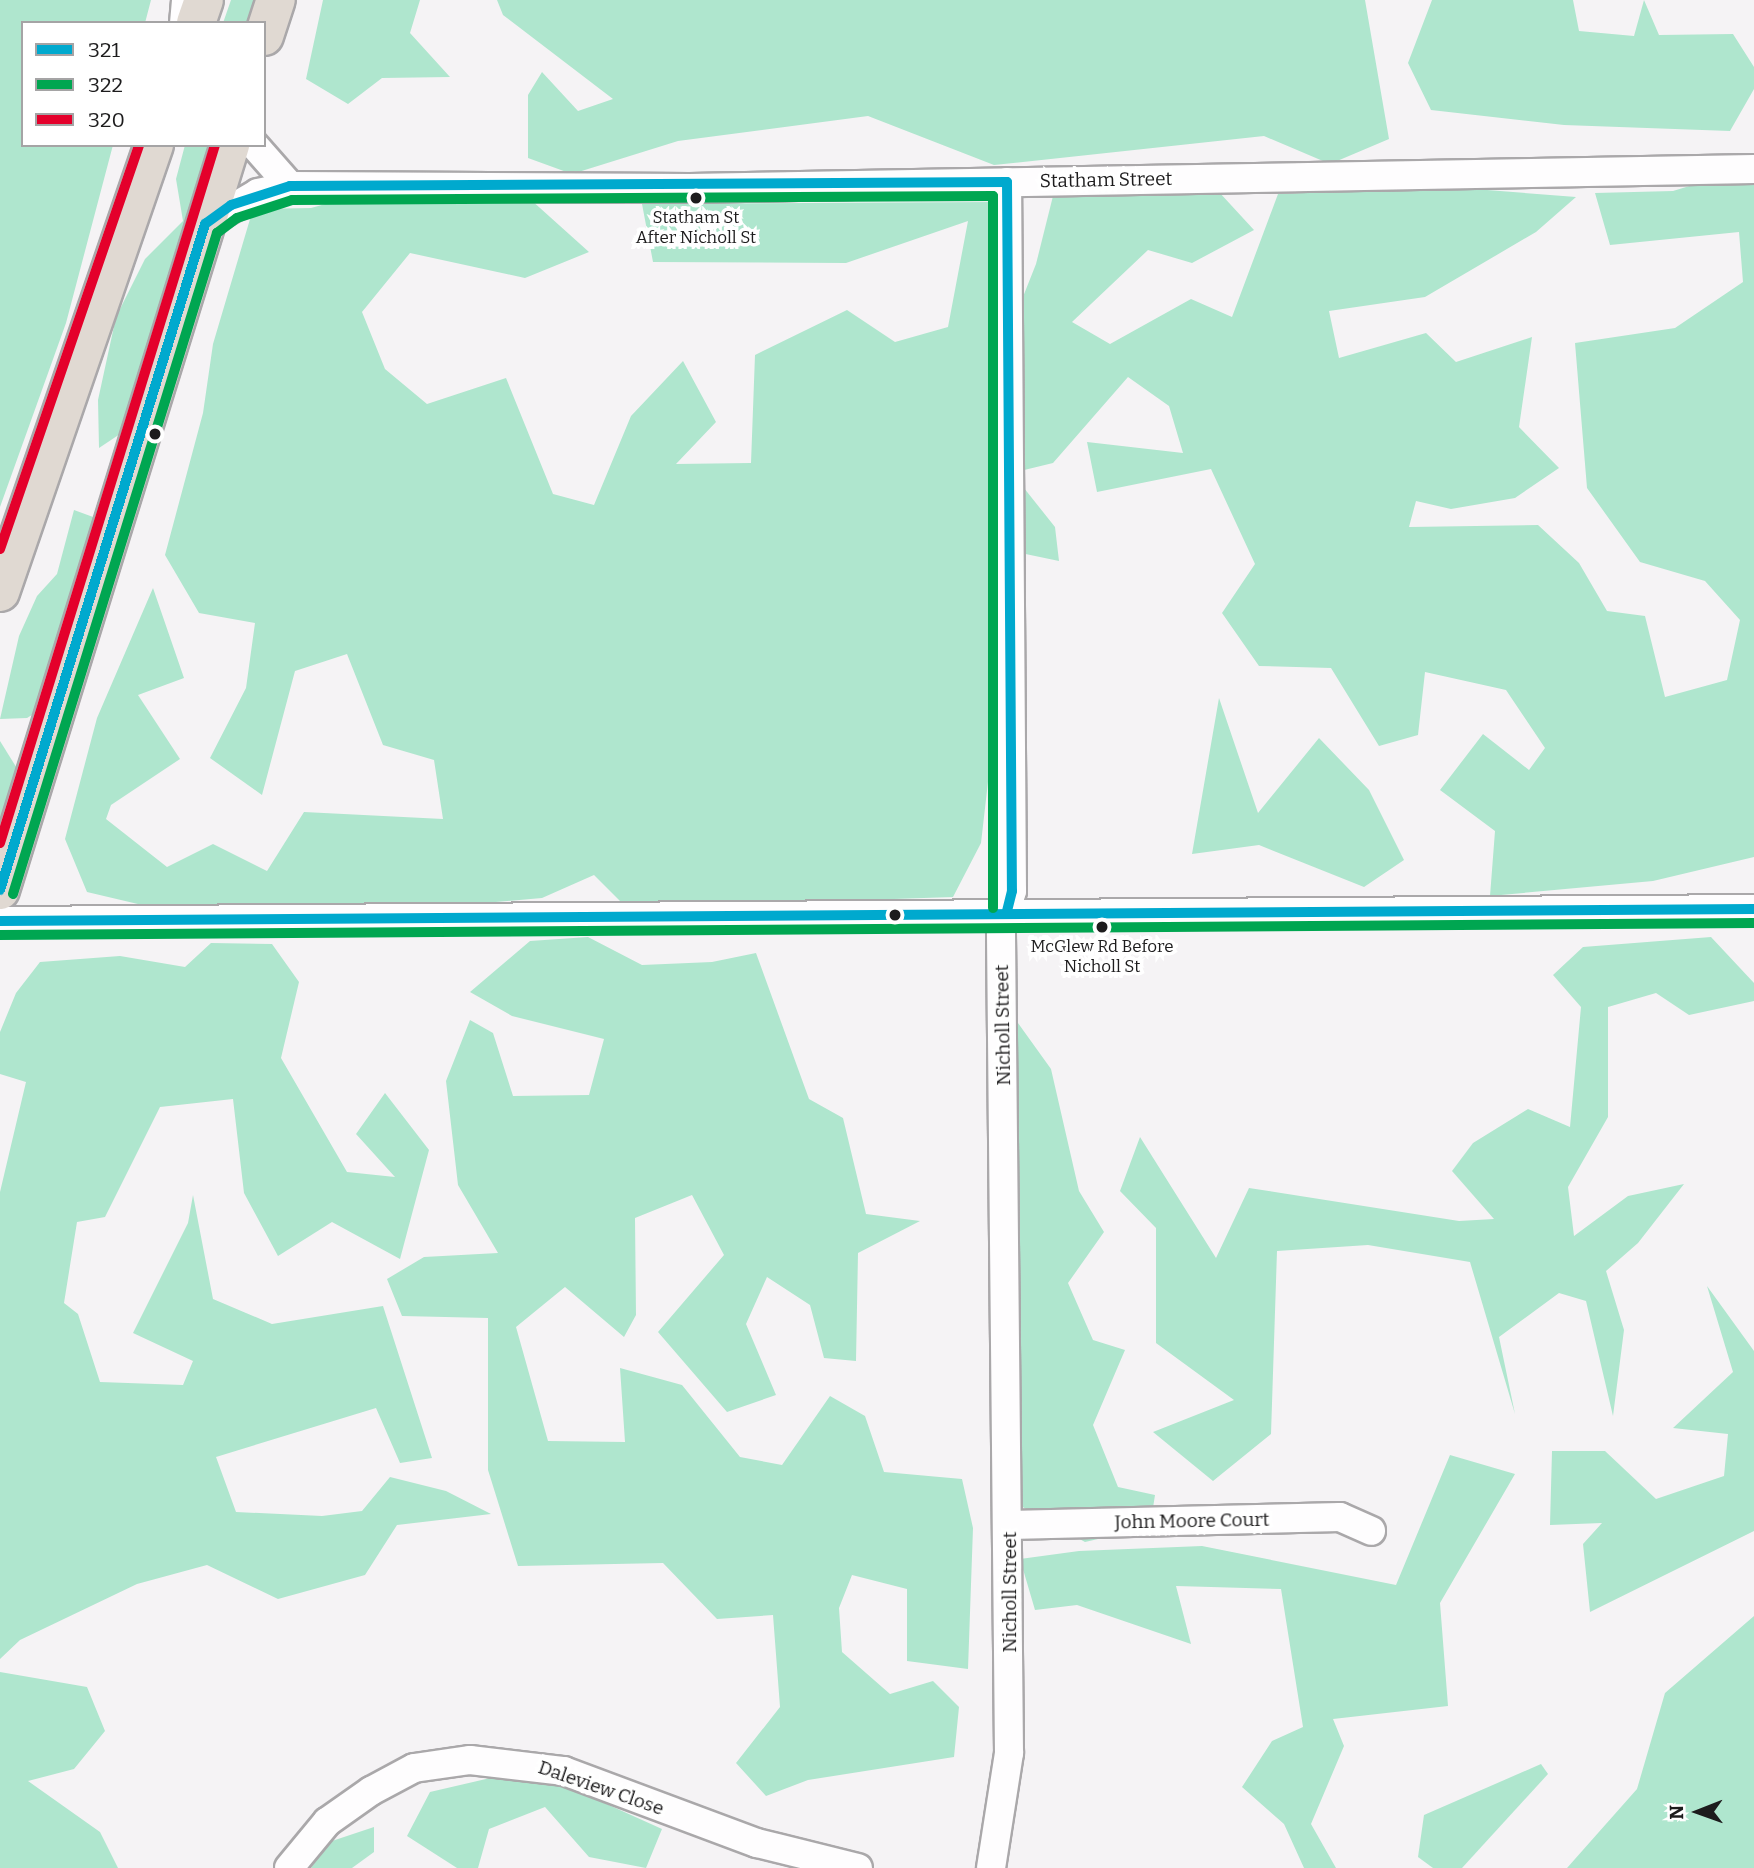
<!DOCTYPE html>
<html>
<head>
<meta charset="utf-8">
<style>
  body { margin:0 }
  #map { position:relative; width:1754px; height:1868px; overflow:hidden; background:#f5f3f5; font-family:Bitter,serif }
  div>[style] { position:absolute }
  .green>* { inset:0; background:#afe6ce }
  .roads { filter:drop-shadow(2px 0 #aaa8aa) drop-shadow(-2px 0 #aaa8aa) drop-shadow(0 2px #aaa8aa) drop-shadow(0 -2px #aaa8aa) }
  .service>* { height:14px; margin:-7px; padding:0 7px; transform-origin:7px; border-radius:7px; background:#fefdfe }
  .minor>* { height:28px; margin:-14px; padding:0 14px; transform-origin:14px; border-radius:14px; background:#fefdfe }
  .trunk>* { height:38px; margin:-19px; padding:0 19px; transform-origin:19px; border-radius:19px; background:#e0d9d2 }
  .bus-1>* { height:10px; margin:-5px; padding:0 5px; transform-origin:5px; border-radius:5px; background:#00a9ce }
  .bus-2>* { height:10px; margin:-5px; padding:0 5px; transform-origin:5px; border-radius:5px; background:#00a651 }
  .bus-3>* { height:10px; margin:-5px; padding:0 5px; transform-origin:5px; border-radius:5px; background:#e4002b }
  .dots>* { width:19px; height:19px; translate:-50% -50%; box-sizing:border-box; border:4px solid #fff; border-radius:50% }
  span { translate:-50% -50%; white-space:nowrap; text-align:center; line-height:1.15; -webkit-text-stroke:7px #fff; paint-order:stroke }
  .bus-label { font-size:17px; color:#1d1c1d }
  .street-label { font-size:19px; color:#1d1c1d }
  .legend { position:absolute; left:21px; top:21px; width:245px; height:126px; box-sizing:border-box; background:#fff; border:2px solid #a5a4a5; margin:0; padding:9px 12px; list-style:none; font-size:21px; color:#1d1c1d }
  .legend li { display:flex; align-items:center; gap:14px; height:35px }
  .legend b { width:35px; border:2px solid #a5a4a5 }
  .north { position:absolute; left:1663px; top:1777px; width:70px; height:70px; -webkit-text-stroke:5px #fff; paint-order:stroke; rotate:269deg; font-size:19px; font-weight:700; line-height:28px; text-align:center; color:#1d1c1d }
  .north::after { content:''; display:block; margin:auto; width:24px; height:32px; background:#1d1c1d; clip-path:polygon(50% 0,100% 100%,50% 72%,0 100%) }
</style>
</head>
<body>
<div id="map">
  <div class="green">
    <i style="clip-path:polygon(0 0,151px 0,145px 23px,23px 23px,23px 145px,113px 145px,66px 323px,0 507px)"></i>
    <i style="clip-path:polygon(231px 0,257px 0,260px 23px,223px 23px)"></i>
    <i style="clip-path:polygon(323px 0,420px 0,410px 33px,450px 77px,382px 78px,348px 104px,306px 79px)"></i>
    <i style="clip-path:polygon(497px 0,1365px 0,1389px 139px,1330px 164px,1264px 136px,994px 165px,868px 116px,678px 141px,572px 174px,528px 158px,528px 95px,542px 72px,578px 111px,613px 99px,503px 15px)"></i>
    <i style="clip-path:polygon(1432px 0,1573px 0,1579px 31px,1634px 36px,1644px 0,1659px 35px,1733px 34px,1754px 67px,1754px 89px,1730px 131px,1564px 125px,1431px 110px,1408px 63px)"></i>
    <i style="clip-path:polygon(185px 145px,226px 145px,126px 430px,99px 448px,98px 400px,116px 317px,145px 259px,183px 221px,176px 179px)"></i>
    <i style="clip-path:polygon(1742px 170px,1754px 183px,1754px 857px,1653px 881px,1490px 896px,1495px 831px,1440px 790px,1483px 734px,1529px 770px,1545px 748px,1506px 690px,1425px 672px,1418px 735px,1379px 746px,1331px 668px,1259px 666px,1222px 613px,1255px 564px,1211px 469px,1097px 492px,1087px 442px,1183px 453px,1169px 406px,1128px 377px,1053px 463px,1012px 473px,1055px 527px,1059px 561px,988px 546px,992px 747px,981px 843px,953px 897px,627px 908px,594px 875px,542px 898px,383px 912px,176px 913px,87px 892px,65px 839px,97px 718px,153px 588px,184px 678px,138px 695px,180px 759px,111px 805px,106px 819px,167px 867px,213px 844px,267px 871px,304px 812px,443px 819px,434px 760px,383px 745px,347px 654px,295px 671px,262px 795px,210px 758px,246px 688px,255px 623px,199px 613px,165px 555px,203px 413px,213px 344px,253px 209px,311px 208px,347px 198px,457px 200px,500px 172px,589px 252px,525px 278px,410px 253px,362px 312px,385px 369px,427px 404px,506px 378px,553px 494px,594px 505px,631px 416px,683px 361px,716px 422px,676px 464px,751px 463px,755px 355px,847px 310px,895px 342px,948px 327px,968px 221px,846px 263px,653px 262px,642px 204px,993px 202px,1003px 289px,1000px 355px,1036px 264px,1054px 192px,1219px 192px,1254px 230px,1192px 263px,1148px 250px,1072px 322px,1110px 344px,1191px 299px,1232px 317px,1278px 194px,1448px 187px,1576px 197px,1536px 232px,1425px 297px,1329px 311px,1339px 358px,1426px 333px,1456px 362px,1532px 337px,1519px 427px,1559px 468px,1515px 498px,1451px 509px,1416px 501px,1409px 527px,1538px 525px,1579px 563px,1607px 611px,1645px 616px,1665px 697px,1727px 680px,1740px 620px,1705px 581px,1640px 562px,1587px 488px,1575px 343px,1675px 328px,1743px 282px,1739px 232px,1610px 245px,1595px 193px,1673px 191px)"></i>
    <i style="clip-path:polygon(74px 510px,104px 521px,45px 707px,27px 718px,0 719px,19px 636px,37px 596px,57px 574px)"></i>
    <i style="clip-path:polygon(1219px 698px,1258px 813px,1319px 738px,1369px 790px,1404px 860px,1364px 887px,1259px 845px,1192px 854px)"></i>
    <i style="clip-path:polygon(0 741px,23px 778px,0 861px)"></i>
    <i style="clip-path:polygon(588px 937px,642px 965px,712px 962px,756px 953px,809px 1099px,843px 1118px,866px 1214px,920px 1221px,858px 1253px,856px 1361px,824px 1358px,810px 1305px,767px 1277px,746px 1324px,776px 1395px,727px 1412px,658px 1332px,724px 1255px,692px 1195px,635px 1218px,636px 1315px,624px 1337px,565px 1287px,516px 1327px,548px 1441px,625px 1442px,620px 1368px,682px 1385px,740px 1457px,782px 1465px,830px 1396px,865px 1416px,884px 1472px,962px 1479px,973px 1528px,968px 1669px,907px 1661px,907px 1589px,852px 1575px,839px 1608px,842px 1652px,890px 1694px,933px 1681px,959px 1707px,954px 1757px,808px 1780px,766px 1796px,736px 1763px,780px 1707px,773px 1615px,717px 1619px,663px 1563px,518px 1566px,488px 1470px,488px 1318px,402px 1316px,387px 1279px,424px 1257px,498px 1253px,458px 1185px,446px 1081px,470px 1020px,493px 1033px,513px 1096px,589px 1095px,604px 1039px,512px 1016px,470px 992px,530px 941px)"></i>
    <i style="clip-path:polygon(1711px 937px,1754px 983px,1754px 1001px,1689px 1015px,1656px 993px,1608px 1007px,1608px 1117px,1568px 1187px,1574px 1236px,1628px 1196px,1684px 1184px,1638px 1243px,1606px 1271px,1624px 1330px,1613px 1416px,1586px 1301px,1559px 1293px,1499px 1337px,1515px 1414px,1470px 1262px,1368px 1245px,1277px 1251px,1271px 1434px,1213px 1481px,1153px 1432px,1234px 1400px,1156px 1343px,1156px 1228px,1120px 1191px,1140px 1137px,1216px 1258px,1249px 1188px,1459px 1221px,1494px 1219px,1452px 1171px,1473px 1143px,1528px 1109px,1570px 1127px,1581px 1007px,1553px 975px,1583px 947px)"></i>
    <i style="clip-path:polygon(211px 943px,272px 944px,299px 982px,281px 1058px,347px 1172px,395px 1177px,356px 1134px,385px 1093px,429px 1150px,400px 1259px,332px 1222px,278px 1256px,244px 1193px,233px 1099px,160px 1107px,105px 1217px,77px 1222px,64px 1303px,78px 1314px,100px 1382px,183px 1385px,193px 1361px,133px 1333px,188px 1223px,193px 1195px,213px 1299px,272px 1324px,383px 1306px,432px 1458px,400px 1463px,376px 1408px,216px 1457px,236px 1512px,322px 1516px,362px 1511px,390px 1477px,446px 1491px,491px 1514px,397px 1525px,365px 1575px,278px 1599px,207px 1565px,137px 1584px,20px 1640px,0 1659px,0 1192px,26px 1082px,0 1074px,0 1032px,16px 993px,40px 962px,120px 956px,185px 967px)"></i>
    <i style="clip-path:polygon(998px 995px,1051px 1069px,1079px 1191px,1104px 1232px,1068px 1283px,1093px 1340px,1125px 1350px,1093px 1425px,1118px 1487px,1155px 1495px,1150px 1527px,1085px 1542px,994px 1491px)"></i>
    <i style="clip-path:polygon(1707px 1286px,1754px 1351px,1754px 1531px,1590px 1612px,1583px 1544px,1602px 1523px,1550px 1525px,1552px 1451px,1605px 1451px,1656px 1499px,1724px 1476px,1728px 1434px,1673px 1428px,1733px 1372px)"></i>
    <i style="clip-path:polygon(1450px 1455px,1515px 1474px,1440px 1603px,1448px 1706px,1333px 1719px,1344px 1746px,1311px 1824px,1336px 1868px,1304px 1868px,1284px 1824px,1242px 1787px,1272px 1741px,1303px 1727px,1281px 1589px,1176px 1586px,1191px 1644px,1077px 1605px,1035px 1610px,1020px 1559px,1079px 1551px,1202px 1546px,1396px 1585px)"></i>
    <i style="clip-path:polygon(1754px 1616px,1754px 1868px,1567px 1868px,1637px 1789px,1665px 1693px)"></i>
    <i style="clip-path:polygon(0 1672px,87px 1687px,105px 1731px,74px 1769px,28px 1781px,100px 1832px,118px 1868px,0 1868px)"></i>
    <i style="clip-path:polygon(1541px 1764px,1548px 1774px,1462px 1868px,1433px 1868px,1418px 1857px,1424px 1815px)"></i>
    <i style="clip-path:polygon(529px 1769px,662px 1829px,646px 1868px,589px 1857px,545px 1807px,489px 1829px,478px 1868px,457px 1868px,407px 1836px,430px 1792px)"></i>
    <i style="clip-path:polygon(374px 1827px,374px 1852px,352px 1868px,311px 1868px,329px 1842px)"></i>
  </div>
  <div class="roads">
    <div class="service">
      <i style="left:177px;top:23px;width:23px;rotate:-85deg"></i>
    </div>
    <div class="minor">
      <i style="left:254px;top:145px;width:55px;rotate:48.7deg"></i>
      <i style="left:205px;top:224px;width:61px;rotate:-30.3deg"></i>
      <i style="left:258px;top:193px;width:33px;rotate:-12deg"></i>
      <i style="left:290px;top:186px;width:400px;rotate:0.3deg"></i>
      <i style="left:690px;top:188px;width:1064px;rotate:-1.02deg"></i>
      <i style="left:0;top:921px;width:1754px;rotate:-0.39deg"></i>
      <i style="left:1010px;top:1525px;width:330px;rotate:-1.4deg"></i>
      <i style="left:1340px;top:1517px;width:34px;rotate:24deg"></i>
      <i style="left:289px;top:1868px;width:60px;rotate:-50.4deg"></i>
      <i style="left:327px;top:1822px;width:54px;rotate:-35.2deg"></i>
      <i style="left:371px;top:1791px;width:49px;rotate:-28.1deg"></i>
      <i style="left:414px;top:1768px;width:57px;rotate:-8.1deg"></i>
      <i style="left:470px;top:1760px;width:95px;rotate:6.7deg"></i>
      <i style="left:564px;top:1771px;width:206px;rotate:20.5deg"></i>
      <i style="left:757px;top:1843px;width:104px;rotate:13.9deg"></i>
      <i style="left:991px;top:1868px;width:116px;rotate:-81.1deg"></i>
      <i style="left:1009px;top:1753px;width:824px;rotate:-90.56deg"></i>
      <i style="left:1001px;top:929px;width:40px;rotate:-74deg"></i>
      <i style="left:1012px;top:891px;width:709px;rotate:-90.4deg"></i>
    </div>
    <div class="trunk">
      <i style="left:196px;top:23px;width:24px;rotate:-71deg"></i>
      <i style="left:264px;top:36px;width:38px;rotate:-72deg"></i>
      <i style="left:0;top:592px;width:473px;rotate:-71deg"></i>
      <i style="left:0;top:890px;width:780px;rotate:-72.84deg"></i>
    </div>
  </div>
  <div class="bus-1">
    <i style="left:0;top:890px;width:697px;rotate:-72.89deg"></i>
    <i style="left:205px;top:224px;width:32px;rotate:-36deg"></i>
    <i style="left:231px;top:205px;width:62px;rotate:-17.9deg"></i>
    <i style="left:290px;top:186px;width:717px;rotate:-0.32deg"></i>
    <i style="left:1007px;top:182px;width:709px;rotate:89.6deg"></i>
    <i style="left:1012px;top:891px;width:21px;rotate:104deg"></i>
    <i style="left:0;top:921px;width:1754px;rotate:-0.39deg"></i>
  </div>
  <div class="bus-2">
    <i style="left:13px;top:894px;width:692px;rotate:-72.85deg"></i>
    <i style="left:217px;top:233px;width:25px;rotate:-37deg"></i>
    <i style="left:237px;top:218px;width:58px;rotate:-18.1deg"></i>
    <i style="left:292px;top:200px;width:701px;rotate:-0.33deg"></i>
    <i style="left:993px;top:196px;width:712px;rotate:90deg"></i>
    <i style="left:0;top:935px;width:1754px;rotate:-0.39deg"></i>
  </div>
  <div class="bus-3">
    <i style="left:0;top:549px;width:427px;rotate:-71deg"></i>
    <i style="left:0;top:843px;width:730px;rotate:-72.88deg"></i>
  </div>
  <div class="dots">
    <i style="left:696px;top:198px;background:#1d1c1d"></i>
    <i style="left:155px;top:434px;background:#1d1c1d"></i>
    <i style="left:895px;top:915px;background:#1d1c1d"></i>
    <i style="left:1102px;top:927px;background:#1d1c1d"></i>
  </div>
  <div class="bus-label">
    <span style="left:696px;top:228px">Statham St<br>After Nicholl St</span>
    <span style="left:1102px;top:957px">McGlew Rd Before<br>Nicholl St</span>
  </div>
  <div class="street-label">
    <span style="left:1106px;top:180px;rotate:-1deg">Statham Street</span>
    <span style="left:1003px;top:1025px;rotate:-91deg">Nicholl Street</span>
    <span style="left:1192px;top:1521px;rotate:-1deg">John Moore Court</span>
    <span style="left:1010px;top:1592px;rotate:-90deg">Nicholl Street</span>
    <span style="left:601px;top:1788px;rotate:19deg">Daleview Close</span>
  </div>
  <ul class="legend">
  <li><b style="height:9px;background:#00a9ce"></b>321</li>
  <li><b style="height:9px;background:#00a651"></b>322</li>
  <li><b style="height:9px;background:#e4002b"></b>320</li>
  </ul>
  <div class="north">N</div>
</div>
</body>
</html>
